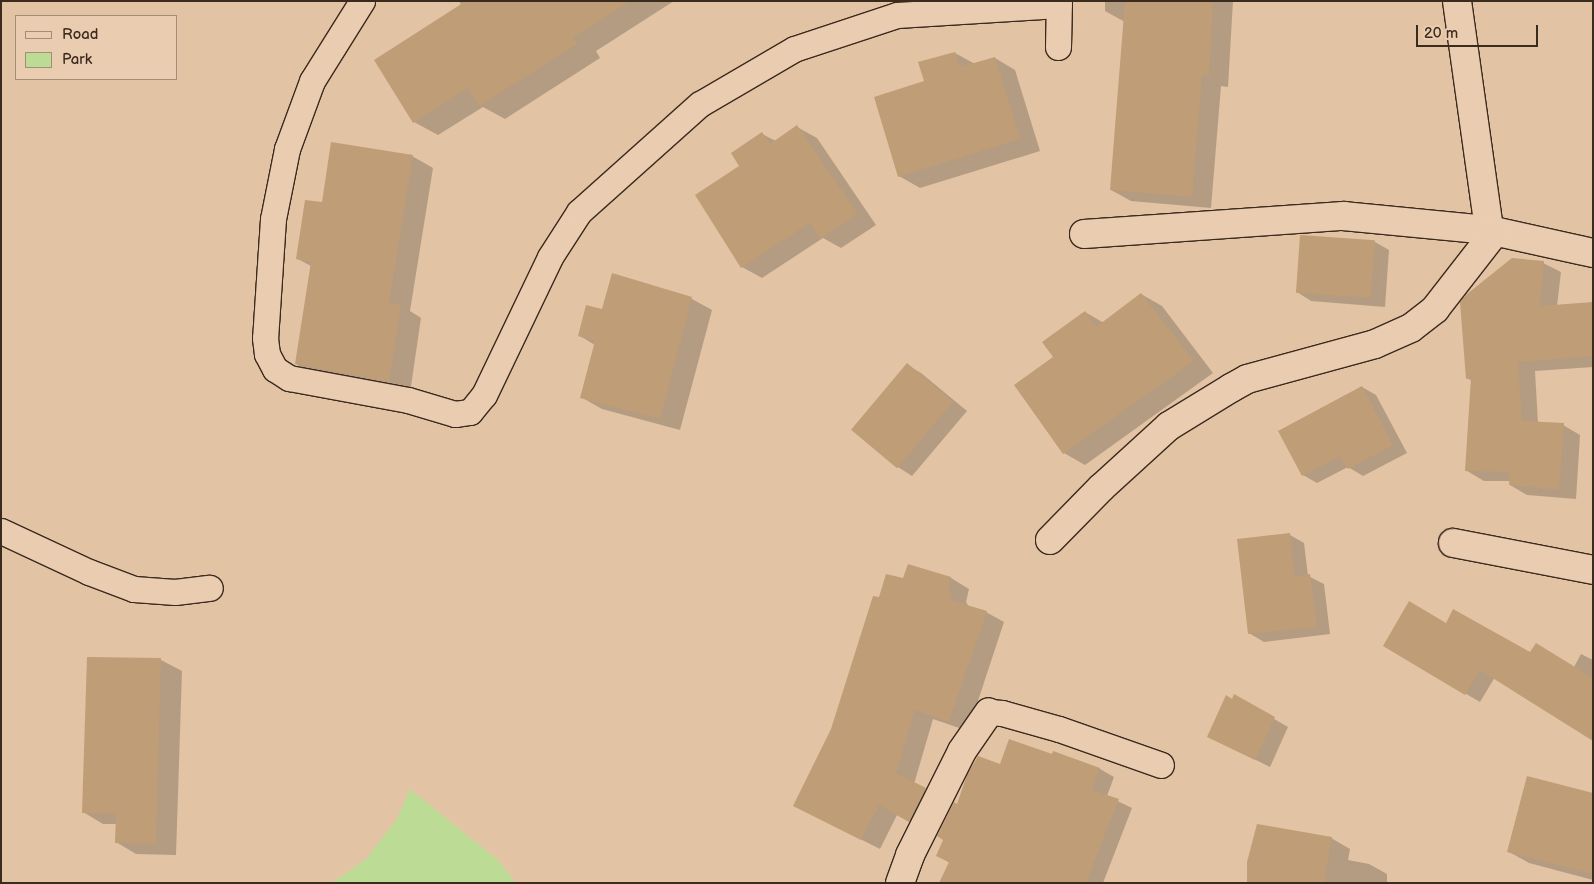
<!DOCTYPE html>
<html>
<head>
<meta charset="utf-8">
<style>
  body { margin:0 }
  #map { position:relative; width:1594px; height:884px; overflow:hidden; background:#e2c3a3; font-family:"Balsamiq Sans",sans-serif }
  div>[style] { position:absolute }
  .green>* { inset:0; background:#bcdc96 }
  .shadow>* { inset:0; background:#0003 }
  .building>* { inset:0; background:#be9d77; transform-origin:0 0 }
  .roads { filter:drop-shadow(1px 0 #3b2a1e) drop-shadow(-1px 0 #3b2a1e) drop-shadow(0 1px #3b2a1e) drop-shadow(0 -1px #3b2a1e) }
  .lane>* { height:25px; margin:-12.5px; padding:0 12.5px; transform-origin:12.5px; border-radius:12.5px; background:#eacdb1 }
  .street>* { height:28px; margin:-14px; padding:0 14px; transform-origin:14px; border-radius:14px; background:#eacdb1 }
  span { translate:-50% -50%; white-space:nowrap; text-align:center; line-height:1.15; -webkit-text-stroke:4.5px #eacdb1; paint-order:stroke }
  .frame { position:absolute; inset:0; border:2px solid #3b2a1e; pointer-events:none }
  .legend { position:absolute; left:15px; top:15px; width:162px; height:65px; box-sizing:border-box; background:#eacdb1; border:1px solid #a48c76; margin:0; padding:6px 9px; list-style:none; font-size:15px; color:#3b2a1e }
  .legend li { display:flex; align-items:center; gap:10px; height:25px }
  .legend b { width:25px; border:1px solid #a48c76 }
  .scale { position:absolute; left:1416px; top:25px; width:122px; height:22px; box-sizing:border-box; border:2px solid #3b2a1e; border-top:0; padding-left:6px; font-size:15px; line-height:18px; white-space:nowrap; color:#3b2a1e; -webkit-text-stroke:4px #eacdb1; paint-order:stroke }
</style>
</head>
<body>
<div id="map">
  <div class="green">
    <i style="clip-path:polygon(410px 789px,498px 860px,516px 883px,332px 883px,366px 859px,397px 819px)"></i>
  </div>
  <div class="shadow">
    <i style="clip-path:polygon(459px 1px,674px 1px,596px 51px,600px 58px,505px 119px,483px 107px,438px 135px,414px 122px,461px 5px)"></i>
    <i style="clip-path:polygon(1105px 1px,1233px 1px,1228px 87px,1221px 86px,1211px 208px,1131px 201px,1111px 190px,1125px 22px,1105px 11px)"></i>
    <i style="clip-path:polygon(955px 53px,975px 64px,995px 58px,1015px 70px,1040px 151px,920px 188px,899px 176px,926px 82px)"></i>
    <i style="clip-path:polygon(797px 127px,817px 138px,876px 225px,841px 248px,823px 238px,762px 278px,742px 267px,741px 167px,762px 134px,776px 141px)"></i>
    <i style="clip-path:polygon(412px 156px,433px 168px,410px 311px,421px 318px,410px 393px,317px 376px,296px 364px,311px 266px,298px 259px,323px 203px)"></i>
    <i style="clip-path:polygon(1302px 236px,1375px 242px,1389px 250px,1385px 307px,1311px 301px,1297px 292px)"></i>
    <i style="clip-path:polygon(1543px 263px,1561px 272px,1557px 306px,1593px 306px,1593px 367px,1535px 371px,1538px 423px,1563px 425px,1580px 435px,1576px 499px,1527px 495px,1510px 485px,1510px 481px,1484px 481px,1467px 471px,1472px 381px,1467px 378px)"></i>
    <i style="clip-path:polygon(613px 275px,692px 299px,712px 310px,680px 430px,602px 409px,581px 397px,595px 345px,580px 336px,602px 310px)"></i>
    <i style="clip-path:polygon(1141px 294px,1162px 306px,1213px 373px,1085px 465px,1064px 453px,1055px 358px,1085px 312px,1104px 323px)"></i>
    <i style="clip-path:polygon(907px 365px,921px 373px,967px 411px,912px 476px,898px 467px,852px 429px)"></i>
    <i style="clip-path:polygon(1362px 387px,1376px 395px,1407px 453px,1363px 476px,1348px 467px,1317px 483px,1303px 475px)"></i>
    <i style="clip-path:polygon(1290px 535px,1304px 543px,1308px 576px,1324px 584px,1330px 634px,1264px 642px,1249px 633px)"></i>
    <i style="clip-path:polygon(909px 566px,951px 578px,969px 589px,966px 602px,969px 607px,986px 612px,1004px 622px,968px 731px,933px 719px,914px 784px,943px 800px,928px 831px,897px 815px,880px 849px,795px 806px,832px 730px,880px 599px,904px 580px)"></i>
    <i style="clip-path:polygon(1446px 624px,1574px 667px,1581px 654px,1593px 660px,1593px 739px,1495px 677px,1480px 702px,1384px 646px)"></i>
    <i style="clip-path:polygon(88px 658px,161px 660px,182px 671px,176px 855px,136px 854px,116px 842px,117px 824px,103px 824px,83px 812px)"></i>
    <i style="clip-path:polygon(1235px 696px,1288px 727px,1270px 767px,1208px 736px)"></i>
    <i style="clip-path:polygon(1054px 753px,1100px 769px,1114px 777px,1107px 796px,1132px 808px,1103px 883px,941px 883px,950px 863px,938px 856px,958px 806px,1001px 766px,1053px 756px)"></i>
    <i style="clip-path:polygon(1593px 794px,1593px 880px,1529px 863px,1509px 852px)"></i>
    <i style="clip-path:polygon(1331px 838px,1350px 849px,1348px 860px,1369px 864px,1387px 874px,1387px 883px,1248px 883px)"></i>
  </div>
  <div class="building">
    <i style="clip-path:polygon(466px 1px,630px 1px,573px 38px,577px 44px,480px 106px,468px 88px,413px 123px,374px 60px)"></i>
    <i style="clip-path:polygon(1125px 1px,1213px 1px,1209px 76px,1202px 75px,1192px 197px,1110px 190px)"></i>
    <i style="clip-path:polygon(955px 52px,960px 67px,995px 57px,1020px 139px,898px 177px,874px 97px,924px 81px,918px 62px)"></i>
    <i style="clip-path:polygon(797px 125px,858px 214px,820px 238px,810px 223px,741px 268px,695px 195px,739px 166px,731px 153px,762px 132px,770px 144px)"></i>
    <i style="clip-path:polygon(331px 142px,413px 155px,389px 303px,401px 305px,389px 382px,295px 364px,311px 262px,296px 259px,305px 200px,322px 202px)"></i>
    <i style="left:1300px;top:235px;width:75px;height:58px;rotate:4deg"></i>
    <i style="clip-path:polygon(1512px 258px,1544px 261px,1540px 306px,1593px 302px,1593px 356px,1518px 362px,1522px 421px,1564px 423px,1559px 490px,1509px 485px,1510px 472px,1465px 471px,1471px 378px,1466px 379px,1460px 302px,1467px 294px)"></i>
    <i style="clip-path:polygon(612px 273px,692px 297px,660px 419px,580px 398px,595px 341px,578px 336px,586px 305px,602px 309px)"></i>
    <i style="clip-path:polygon(1141px 293px,1194px 361px,1063px 454px,1014px 385px,1053px 357px,1042px 342px,1085px 311px,1096px 327px)"></i>
    <i style="left:907px;top:363px;width:60px;height:87px;rotate:40deg"></i>
    <i style="clip-path:polygon(1362px 386px,1393px 445px,1348px 469px,1340px 456px,1302px 476px,1278px 431px)"></i>
    <i style="clip-path:polygon(1290px 533px,1295px 576px,1310px 574px,1317px 627px,1248px 634px,1237px 539px)"></i>
    <i style="clip-path:polygon(908px 564px,951px 577px,948px 592px,952px 593px,950px 600px,987px 611px,949px 722px,915px 710px,896px 773px,926px 788px,909px 822px,879px 805px,861px 840px,793px 806px,831px 729px,873px 596px,879px 597px,886px 574px,903px 578px)"></i>
    <i style="clip-path:polygon(1409px 601px,1446px 623px,1453px 609px,1530px 652px,1536px 643px,1593px 678px,1593px 741px,1480px 670px,1465px 695px,1383px 646px)"></i>
    <i style="clip-path:polygon(87px 657px,161px 658px,156px 844px,115px 843px,116px 814px,82px 813px)"></i>
    <i style="clip-path:polygon(1234px 694px,1275px 717px,1255px 760px,1207px 737px,1226px 695px,1232px 699px)"></i>
    <i style="clip-path:polygon(1009px 739px,1052px 754px,1053px 751px,1100px 768px,1092px 790px,1119px 799px,1086px 883px,939px 883px,949px 862px,936px 856px,943px 840px,937px 836px,954px 802px,957px 804px,967px 775px,978px 756px,1000px 764px)"></i>
    <i style="clip-path:polygon(1527px 776px,1593px 793px,1593px 874px,1507px 852px)"></i>
    <i style="clip-path:polygon(1257px 824px,1332px 837px,1324px 883px,1247px 883px,1247px 862px)"></i>
  </div>
  <div class="roads">
    <div class="lane">
      <i style="left:362px;top:1px;width:94px;rotate:122deg"></i>
      <i style="left:312px;top:81px;width:72px;rotate:110.2deg"></i>
      <i style="left:287px;top:149px;width:71px;rotate:101.3deg"></i>
      <i style="left:273px;top:219px;width:119px;rotate:93.8deg"></i>
      <i style="left:265px;top:338px;width:16px;rotate:83deg"></i>
      <i style="left:267px;top:354px;width:17px;rotate:62deg"></i>
      <i style="left:275px;top:369px;width:17px;rotate:33deg"></i>
      <i style="left:289px;top:378px;width:121px;rotate:10.5deg"></i>
      <i style="left:408px;top:400px;width:49px;rotate:16.6deg"></i>
      <i style="left:455px;top:414px;width:15px;rotate:-8deg"></i>
      <i style="left:470px;top:412px;width:22px;rotate:-51deg"></i>
      <i style="left:484px;top:395px;width:153px;rotate:-64.4deg"></i>
      <i style="left:550px;top:257px;width:54px;rotate:-57.2deg"></i>
      <i style="left:579px;top:212px;width:162px;rotate:-41.8deg"></i>
      <i style="left:700px;top:104px;width:109px;rotate:-30.3deg"></i>
      <i style="left:794px;top:49px;width:108px;rotate:-18.3deg"></i>
      <i style="left:897px;top:15px;width:162px;rotate:-3.5deg"></i>
      <i style="left:1058px;top:47px;width:46px;rotate:-88.8deg"></i>
      <i style="left:1px;top:531px;width:97px;rotate:25deg"></i>
      <i style="left:89px;top:572px;width:48px;rotate:20.7deg"></i>
      <i style="left:134px;top:589px;width:41px;rotate:4.2deg"></i>
      <i style="left:175px;top:592px;width:35px;rotate:-7deg"></i>
      <i style="left:989px;top:712px;width:13px;rotate:4deg"></i>
      <i style="left:1002px;top:713px;width:59px;rotate:15.7deg"></i>
      <i style="left:1059px;top:729px;width:108px;rotate:19.4deg"></i>
    </div>
    <div class="street">
      <i style="left:1457px;top:1px;width:231px;rotate:82deg"></i>
      <i style="left:1084px;top:234px;width:260px;rotate:-4deg"></i>
      <i style="left:1343px;top:216px;width:147px;rotate:5.5deg"></i>
      <i style="left:1489px;top:230px;width:107px;rotate:12.5deg"></i>
      <i style="left:1050px;top:540px;width:73px;rotate:-45.6deg"></i>
      <i style="left:1101px;top:488px;width:92px;rotate:-42.4deg"></i>
      <i style="left:1169px;top:426px;width:73px;rotate:-31.5deg"></i>
      <i style="left:1231px;top:388px;width:18px;rotate:-29deg"></i>
      <i style="left:1247px;top:379px;width:133px;rotate:-15.3deg"></i>
      <i style="left:1375px;top:344px;width:39px;rotate:-24deg"></i>
      <i style="left:1411px;top:328px;width:31px;rotate:-38deg"></i>
      <i style="left:1435px;top:309px;width:98px;rotate:-52.1deg"></i>
      <i style="left:1453px;top:543px;width:143px;rotate:10.9deg"></i>
      <i style="left:900px;top:883px;width:30px;rotate:-70deg"></i>
      <i style="left:910px;top:855px;width:116px;rotate:-63.4deg"></i>
      <i style="left:962px;top:751px;width:47px;rotate:-55.3deg"></i>
    </div>
  </div>
  <div class="frame"></div>
  <ul class="legend">
  <li><b style="height:6px;background:#eacdb1"></b>Road</li>
  <li><b style="height:14px;background:#bcdc96"></b>Park</li>
  </ul>
  <div class="scale">20 m</div>
</div>
</body>
</html>
